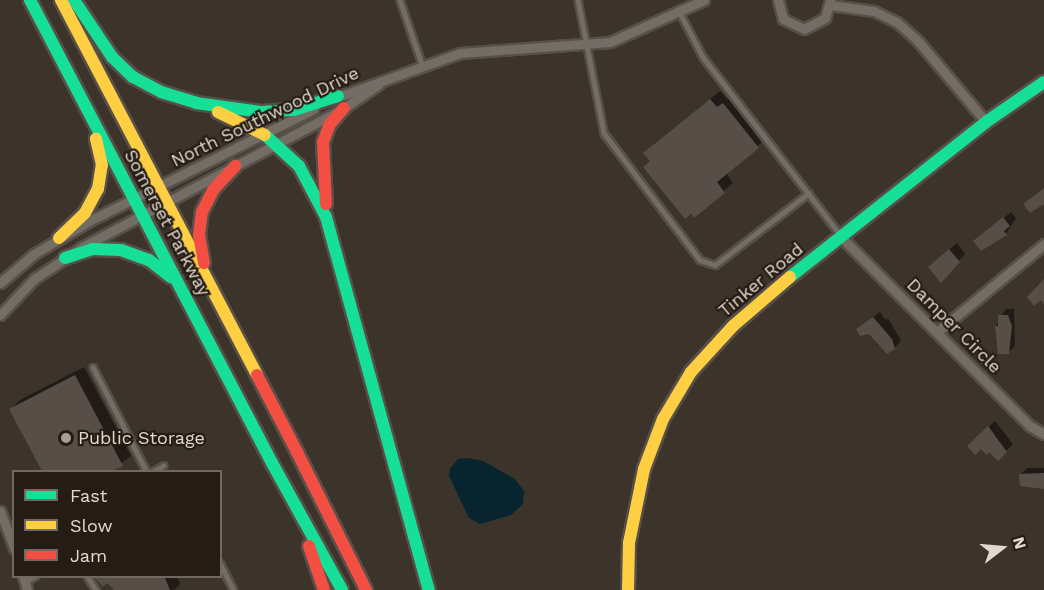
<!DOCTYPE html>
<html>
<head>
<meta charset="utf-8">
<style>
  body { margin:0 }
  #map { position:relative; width:1044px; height:590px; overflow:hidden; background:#3c332a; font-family:"Work Sans",sans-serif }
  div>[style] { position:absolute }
  .water>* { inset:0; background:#07242f }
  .shadow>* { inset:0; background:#0007 }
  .building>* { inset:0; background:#574e48 }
  .roads { filter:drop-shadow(2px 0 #585048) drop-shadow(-2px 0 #585048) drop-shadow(0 2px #585048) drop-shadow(0 -2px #585048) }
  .lane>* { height:4.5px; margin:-2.25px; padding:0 2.25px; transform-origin:2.25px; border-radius:2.25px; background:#736d66 }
  .street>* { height:9px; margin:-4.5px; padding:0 4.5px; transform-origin:4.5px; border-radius:4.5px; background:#736d66 }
  .fast>* { height:12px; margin:-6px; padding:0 6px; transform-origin:6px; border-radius:6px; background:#16e098 }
  .slow>* { height:12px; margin:-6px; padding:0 6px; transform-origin:6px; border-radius:6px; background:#ffcf43 }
  .jam>* { height:12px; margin:-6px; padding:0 6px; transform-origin:6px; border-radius:6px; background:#f24e42 }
  .dots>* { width:16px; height:16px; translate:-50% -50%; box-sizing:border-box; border:3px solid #251d15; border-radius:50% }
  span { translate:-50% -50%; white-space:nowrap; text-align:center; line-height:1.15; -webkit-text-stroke:4.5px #251d15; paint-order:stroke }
  .street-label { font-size:18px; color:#e2d8cd }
  .poi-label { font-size:18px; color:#e2d8cd }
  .left { translate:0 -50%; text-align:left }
  .legend { position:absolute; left:12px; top:470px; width:210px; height:108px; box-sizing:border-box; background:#251d15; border:2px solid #71685f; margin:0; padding:8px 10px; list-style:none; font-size:18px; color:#e2d8cd }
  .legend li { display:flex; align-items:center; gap:12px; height:30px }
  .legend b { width:30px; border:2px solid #71685f }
  .north { position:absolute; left:972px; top:518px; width:60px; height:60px; -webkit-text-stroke:4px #251d15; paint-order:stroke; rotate:74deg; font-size:16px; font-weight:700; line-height:24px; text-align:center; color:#e2d8cd }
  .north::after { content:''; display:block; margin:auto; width:21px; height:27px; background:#e2d8cd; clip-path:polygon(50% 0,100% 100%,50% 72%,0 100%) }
</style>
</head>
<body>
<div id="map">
  <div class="water">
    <i style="clip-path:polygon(467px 458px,483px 461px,515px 479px,524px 491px,523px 504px,511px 515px,480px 524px,469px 518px,449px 476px,450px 469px,458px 459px)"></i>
  </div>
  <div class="shadow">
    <i style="clip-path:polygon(720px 91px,727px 99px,732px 95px,767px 138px,726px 173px,733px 183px,694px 216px,651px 160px,654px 144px)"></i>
    <i style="clip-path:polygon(1011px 212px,1016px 218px,1006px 234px,975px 241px)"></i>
    <i style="clip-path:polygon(957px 243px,965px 254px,947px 274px,937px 260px)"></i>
    <i style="clip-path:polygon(1006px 309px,1014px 309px,1015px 346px,1008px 353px,996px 326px)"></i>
    <i style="clip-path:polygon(880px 312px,886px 320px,888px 318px,901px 341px,894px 348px,878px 345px,870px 332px,858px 329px)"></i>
    <i style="clip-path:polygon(84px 367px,131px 456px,109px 472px,43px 472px,11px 409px,20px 400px)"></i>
    <i style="clip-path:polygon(995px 421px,1013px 444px,998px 459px,990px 450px,969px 446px)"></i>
    <i style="clip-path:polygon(1027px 468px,1044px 468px,1044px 487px,1021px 474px)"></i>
    <i style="clip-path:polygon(95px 576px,177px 576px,180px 584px,174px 590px,116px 590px,107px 581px)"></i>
  </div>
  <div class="building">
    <i style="clip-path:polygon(710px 99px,717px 107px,723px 103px,759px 148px,717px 182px,725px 193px,694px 218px,691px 214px,685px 219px,643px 167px,650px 161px,643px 153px)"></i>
    <i style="clip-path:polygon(1044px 188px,1044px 204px,1030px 213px,1023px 204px)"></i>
    <i style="clip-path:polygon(1003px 217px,1010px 226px,1004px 231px,1007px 235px,981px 251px,973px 241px)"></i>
    <i style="clip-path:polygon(949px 249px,960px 262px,941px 283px,928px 267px)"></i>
    <i style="clip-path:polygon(1044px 279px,1044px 304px,1041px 300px,1034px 306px,1027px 297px)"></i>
    <i style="clip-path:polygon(998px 315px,1008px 315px,1012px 326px,1009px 354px,998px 354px,995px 326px,998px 326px)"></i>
    <i style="clip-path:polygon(873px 317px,892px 339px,895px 349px,887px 354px,869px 334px,860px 336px,856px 329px)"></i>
    <i style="clip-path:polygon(75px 375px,123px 466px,112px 471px,42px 471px,9px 409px)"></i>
    <i style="clip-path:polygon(988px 426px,1007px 452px,998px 461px,989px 452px,987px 455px,981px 449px,975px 455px,967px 446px)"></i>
    <i style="clip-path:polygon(1044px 473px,1044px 489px,1020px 486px,1019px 474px)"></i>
    <i style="clip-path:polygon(93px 576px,164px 576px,170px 590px,114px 590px,107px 583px,103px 587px)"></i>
  </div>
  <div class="roads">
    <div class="lane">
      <i style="left:400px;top:0;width:68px;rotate:71deg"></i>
      <i style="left:578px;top:0;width:136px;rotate:78.9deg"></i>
      <i style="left:604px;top:133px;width:159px;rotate:52.9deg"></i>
      <i style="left:700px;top:260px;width:16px;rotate:18deg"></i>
      <i style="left:715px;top:265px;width:118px;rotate:-37.5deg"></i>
      <i style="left:679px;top:11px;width:52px;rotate:62.4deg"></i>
      <i style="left:703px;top:57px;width:227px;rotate:52.3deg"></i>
      <i style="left:93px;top:367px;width:118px;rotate:62.8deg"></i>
      <i style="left:152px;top:472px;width:13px;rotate:-29deg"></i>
      <i style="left:220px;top:563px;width:30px;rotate:63deg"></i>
      <i style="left:87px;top:576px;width:17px;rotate:57deg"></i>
      <i style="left:25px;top:582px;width:12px;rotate:-31deg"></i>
    </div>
    <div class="street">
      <i style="left:778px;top:0;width:20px;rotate:75deg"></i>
      <i style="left:783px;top:19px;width:23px;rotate:25deg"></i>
      <i style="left:804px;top:29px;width:24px;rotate:-28deg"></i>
      <i style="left:825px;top:18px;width:19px;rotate:-74deg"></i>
      <i style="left:830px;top:5px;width:44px;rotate:7.8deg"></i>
      <i style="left:874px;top:11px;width:25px;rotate:26deg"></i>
      <i style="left:897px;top:22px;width:28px;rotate:42deg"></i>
      <i style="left:918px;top:41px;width:106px;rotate:50deg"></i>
      <i style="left:335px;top:98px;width:133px;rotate:-19.8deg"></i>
      <i style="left:460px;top:53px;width:150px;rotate:-4.2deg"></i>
      <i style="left:610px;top:42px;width:103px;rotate:-24.1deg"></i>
      <i style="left:842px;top:238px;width:266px;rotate:45deg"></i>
      <i style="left:1030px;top:426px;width:16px;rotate:30deg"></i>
      <i style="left:0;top:283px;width:45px;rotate:-40.5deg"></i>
      <i style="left:34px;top:254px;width:66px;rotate:-30.8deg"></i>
      <i style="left:91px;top:220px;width:249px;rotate:-26.5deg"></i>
      <i style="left:0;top:315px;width:50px;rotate:-46.6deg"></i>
      <i style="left:34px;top:279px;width:58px;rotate:-33.7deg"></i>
      <i style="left:82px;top:247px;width:297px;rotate:-27.9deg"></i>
      <i style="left:344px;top:108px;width:42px;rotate:-34.4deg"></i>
      <i style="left:937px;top:332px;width:139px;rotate:-39.4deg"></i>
      <i style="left:0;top:511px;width:40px;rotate:69deg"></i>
      <i style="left:23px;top:576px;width:15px;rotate:74deg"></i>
    </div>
    <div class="fast">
      <i style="left:30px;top:0;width:522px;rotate:62.4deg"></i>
      <i style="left:74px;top:0;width:69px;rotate:56.3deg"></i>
      <i style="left:112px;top:57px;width:29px;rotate:44deg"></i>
      <i style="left:133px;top:77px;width:32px;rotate:28deg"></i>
      <i style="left:161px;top:92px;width:37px;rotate:17deg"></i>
      <i style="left:196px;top:103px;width:67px;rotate:7.8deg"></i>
      <i style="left:262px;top:112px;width:32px;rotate:-4deg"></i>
      <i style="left:294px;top:110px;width:46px;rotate:-17.7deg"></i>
      <i style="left:265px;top:135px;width:46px;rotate:42.4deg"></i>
      <i style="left:299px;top:166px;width:58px;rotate:62.1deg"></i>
      <i style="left:326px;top:217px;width:387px;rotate:74.6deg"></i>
      <i style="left:65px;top:258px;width:28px;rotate:-18deg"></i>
      <i style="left:92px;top:249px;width:29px;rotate:2deg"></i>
      <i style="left:121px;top:250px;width:30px;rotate:20deg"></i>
      <i style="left:149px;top:260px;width:28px;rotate:38deg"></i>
      <i style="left:790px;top:277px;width:250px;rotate:-38.3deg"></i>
      <i style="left:986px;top:122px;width:70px;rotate:-34.6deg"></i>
      <i style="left:272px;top:463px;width:145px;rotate:61.1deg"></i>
    </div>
    <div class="slow">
      <i style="left:61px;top:0;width:423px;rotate:62.4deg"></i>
      <i style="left:218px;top:112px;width:52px;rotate:26.1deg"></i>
      <i style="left:59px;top:238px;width:36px;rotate:-44deg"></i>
      <i style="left:85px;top:213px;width:27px;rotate:-62deg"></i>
      <i style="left:98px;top:189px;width:24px;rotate:-81deg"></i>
      <i style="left:102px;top:165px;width:27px;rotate:-103deg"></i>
      <i style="left:628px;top:590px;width:47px;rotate:-88.8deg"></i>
      <i style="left:629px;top:543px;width:76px;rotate:-78.5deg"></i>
      <i style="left:644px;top:469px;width:53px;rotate:-69.2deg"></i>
      <i style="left:663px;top:419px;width:55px;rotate:-59.2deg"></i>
      <i style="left:691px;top:372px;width:62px;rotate:-47.6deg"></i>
      <i style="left:733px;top:326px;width:75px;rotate:-40.7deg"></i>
    </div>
    <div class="jam">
      <i style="left:326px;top:204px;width:62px;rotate:-92.8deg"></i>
      <i style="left:323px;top:142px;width:19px;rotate:-69deg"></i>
      <i style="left:330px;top:124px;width:21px;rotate:-49deg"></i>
      <i style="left:204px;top:263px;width:28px;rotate:-100deg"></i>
      <i style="left:199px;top:235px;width:23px;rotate:-83deg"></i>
      <i style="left:202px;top:212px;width:25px;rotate:-63deg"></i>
      <i style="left:213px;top:190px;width:33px;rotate:-47deg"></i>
      <i style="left:257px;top:375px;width:85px;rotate:62.5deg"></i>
      <i style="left:296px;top:450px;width:157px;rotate:63.4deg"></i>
      <i style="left:309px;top:546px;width:46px;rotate:71.2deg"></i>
    </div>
  </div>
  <div class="dots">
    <i style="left:66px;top:438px;background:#a89e94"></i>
  </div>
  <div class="street-label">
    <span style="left:265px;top:117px;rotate:-26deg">North Southwood Drive</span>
    <span style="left:167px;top:223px;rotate:62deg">Somerset Parkway</span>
    <span style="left:761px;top:280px;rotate:-40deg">Tinker Road</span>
    <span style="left:954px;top:326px;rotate:45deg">Damper Circle</span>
  </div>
  <div class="poi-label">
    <span class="left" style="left:78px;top:438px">Public Storage</span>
  </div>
  <ul class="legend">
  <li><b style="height:8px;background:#16e098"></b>Fast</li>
  <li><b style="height:8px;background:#ffcf43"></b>Slow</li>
  <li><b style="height:8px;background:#f24e42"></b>Jam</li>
  </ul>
  <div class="north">N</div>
</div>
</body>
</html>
